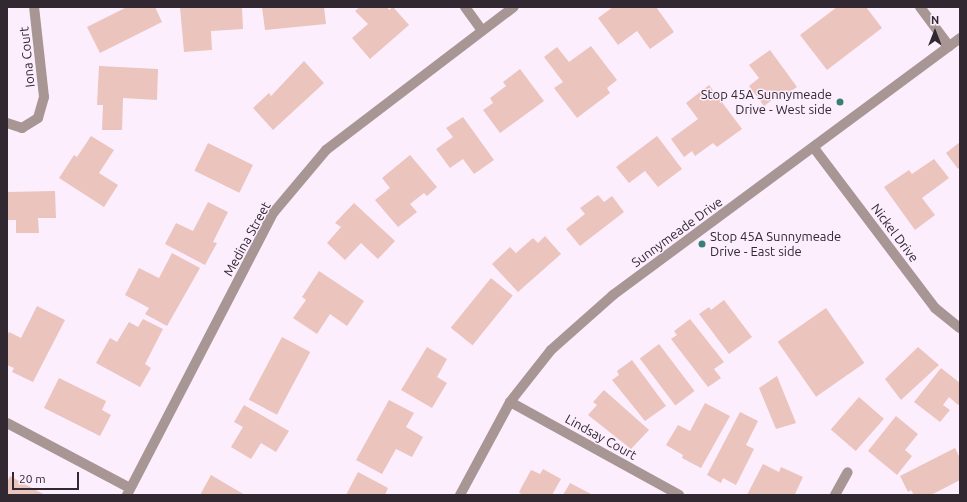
<!DOCTYPE html>
<html>
<head>
<meta charset="utf-8">
<style>
  body { margin:0 }
  #map { position:relative; width:967px; height:502px; overflow:hidden; background:#fdeefe; font-family:Ubuntu,sans-serif }
  div>[style] { position:absolute }
  .building>* { inset:0; background:#eac4bd; transform-origin:0 0 }
  .minor>* { height:10px; margin:-5px; padding:0 5px; transform-origin:5px; border-radius:5px; background:#a79694 }
  .dots>* { width:11px; height:11px; translate:-50% -50%; box-sizing:border-box; border:2px solid #fdeefe; border-radius:50% }
  span { translate:-50% -50%; white-space:nowrap; text-align:center; line-height:1.15; -webkit-text-stroke:3px #fdeefe; paint-order:stroke }
  .street-label { font-size:13px; color:#312832 }
  .poi-label { font-size:13px; color:#312832 }
  .right { translate:-100% -50%; text-align:right }
  .left { translate:0 -50%; text-align:left }
  .frame { position:absolute; inset:0; border:8px solid #312832; pointer-events:none }
  .north { position:absolute; left:915px; top:12px; width:40px; height:40px; -webkit-text-stroke:3px #fdeefe; paint-order:stroke; rotate:0deg; font-size:11px; font-weight:700; line-height:16px; text-align:center; color:#312832 }
  .north::after { content:''; display:block; margin:auto; width:14px; height:18px; background:#312832; clip-path:polygon(50% 0,100% 100%,50% 72%,0 100%) }
  .scale { position:absolute; left:12px; top:472px; width:67px; height:18px; box-sizing:border-box; border:2px solid #312832; border-top:0; padding-left:5px; font-size:12px; line-height:14px; white-space:nowrap; color:#312832; -webkit-text-stroke:3px #fdeefe; paint-order:stroke }
</style>
</head>
<body>
<div id="map">
  <div class="building">
    <i style="clip-path:polygon(127px 7px,155px 7px,162px 22px,100px 53px,87px 27px)"></i>
    <i style="clip-path:polygon(180px 7px,242px 7px,243px 29px,211px 31px,212px 50px,184px 52px)"></i>
    <i style="clip-path:polygon(262px 7px,324px 7px,326px 24px,265px 30px)"></i>
    <i style="clip-path:polygon(360px 7px,387px 7px,389px 10px,393px 7px,409px 25px,370px 59px,352px 38px,368px 24px,355px 11px)"></i>
    <i style="clip-path:polygon(613px 7px,656px 7px,674px 32px,650px 49px,637px 31px,618px 45px,598px 18px)"></i>
    <i style="clip-path:polygon(837px 7px,866px 7px,882px 28px,827px 70px,800px 35px)"></i>
    <i style="clip-path:polygon(591px 46px,617px 80px,607px 88px,610px 93px,577px 118px,554px 88px,563px 82px,544px 57px,557px 47px,569px 62px)"></i>
    <i style="clip-path:polygon(770px 50px,797px 87px,778px 100px,776px 97px,764px 106px,749px 86px,759px 78px,749px 65px)"></i>
    <i style="clip-path:polygon(304px 61px,324px 83px,273px 130px,253px 108px,269px 93px,271px 96px)"></i>
    <i style="clip-path:polygon(99px 66px,158px 69px,157px 100px,123px 98px,122px 130px,102px 130px,103px 105px,97px 105px)"></i>
    <i style="clip-path:polygon(520px 69px,544px 101px,500px 133px,483px 110px,493px 103px,490px 98px,506px 86px,503px 82px)"></i>
    <i style="clip-path:polygon(709px 85px,742px 129px,717px 147px,713px 143px,695px 156px,692px 151px,684px 157px,671px 139px,698px 119px,686px 103px)"></i>
    <i style="clip-path:polygon(463px 117px,494px 160px,474px 174px,463px 159px,450px 168px,436px 149px,453px 137px,446px 128px)"></i>
    <i style="clip-path:polygon(91px 136px,114px 150px,99px 173px,118px 185px,104px 207px,59px 178px,74px 155px,77px 157px)"></i>
    <i style="clip-path:polygon(657px 136px,682px 169px,658px 187px,645px 171px,629px 183px,616px 167px)"></i>
    <i style="clip-path:polygon(960px 142px,960px 167px,958px 169px,946px 153px)"></i>
    <i style="left:208px;top:143px;width:50px;height:31px;rotate:26deg"></i>
    <i style="clip-path:polygon(410px 155px,437px 187px,427px 196px,424px 193px,410px 204px,417px 212px,398px 227px,375px 200px,390px 188px,382px 178px)"></i>
    <i style="clip-path:polygon(934px 159px,949px 178px,922px 198px,935px 215px,915px 230px,884px 187px,909px 170px,912px 174px)"></i>
    <i style="clip-path:polygon(55px 191px,56px 218px,38px 218px,39px 233px,16px 233px,16px 220px,7px 220px,7px 192px)"></i>
    <i style="clip-path:polygon(598px 195px,604px 202px,612px 196px,624px 212px,580px 246px,566px 229px,585px 214px,580px 208px)"></i>
    <i style="clip-path:polygon(208px 202px,228px 212px,213px 242px,217px 243px,205px 265px,165px 244px,176px 223px,193px 231px)"></i>
    <i style="clip-path:polygon(354px 203px,395px 241px,378px 259px,361px 243px,345px 260px,327px 243px,341px 227px,335px 223px)"></i>
    <i style="clip-path:polygon(545px 236px,561px 254px,518px 292px,492px 264px,510px 247px,516px 253px,533px 238px,538px 243px)"></i>
    <i style="clip-path:polygon(172px 253px,200px 268px,167px 326px,145px 314px,149px 308px,125px 295px,139px 268px,159px 278px)"></i>
    <i style="clip-path:polygon(319px 271px,364px 301px,347px 326px,330px 314px,317px 334px,293px 318px,306px 300px,302px 297px)"></i>
    <i style="left:491px;top:278px;width:28px;height:64px;rotate:39deg"></i>
    <i style="clip-path:polygon(724px 300px,752px 337px,729px 354px,699px 314px,709px 307px,711px 310px)"></i>
    <i style="clip-path:polygon(37px 306px,65px 320px,33px 382px,12px 372px,14px 368px,7px 365px,7px 336px,9px 332px,21px 338px)"></i>
    <i style="left:826px;top:308px;width:67px;height:59px;rotate:55deg"></i>
    <i style="clip-path:polygon(143px 319px,163px 329px,145px 364px,151px 368px,140px 387px,96px 363px,110px 338px,117px 342px,129px 322px,138px 327px)"></i>
    <i style="clip-path:polygon(690px 319px,724px 362px,714px 369px,721px 378px,708px 387px,671px 339px,677px 335px,674px 331px)"></i>
    <i style="left:282px;top:337px;width:32px;height:71px;rotate:28deg"></i>
    <i style="left:659px;top:344px;width:59px;height:24px;rotate:53deg"></i>
    <i style="clip-path:polygon(427px 347px,447px 359px,437px 377px,447px 383px,432px 408px,401px 390px)"></i>
    <i style="clip-path:polygon(918px 347px,939px 365px,901px 400px,885px 379px)"></i>
    <i style="clip-path:polygon(632px 360px,666px 406px,645px 421px,612px 380px,619px 375px,617px 371px)"></i>
    <i style="clip-path:polygon(941px 368px,960px 383px,960px 403px,958px 405px,949px 397px,943px 405px,950px 410px,940px 422px,914px 402px)"></i>
    <i style="clip-path:polygon(777px 376px,796px 423px,776px 429px,759px 388px)"></i>
    <i style="clip-path:polygon(59px 378px,106px 401px,102px 410px,111px 415px,100px 436px,44px 408px)"></i>
    <i style="clip-path:polygon(604px 390px,649px 430px,631px 449px,588px 415px,597px 405px,593px 402px)"></i>
    <i style="left:859px;top:397px;width:33px;height:43px;rotate:41deg"></i>
    <i style="clip-path:polygon(389px 400px,414px 413px,406px 427px,423px 437px,412px 457px,396px 449px,382px 474px,356px 460px)"></i>
    <i style="clip-path:polygon(705px 403px,730px 416px,701px 468px,682px 458px,683px 455px,666px 445px,678px 425px,690px 431px)"></i>
    <i style="clip-path:polygon(244px 405px,289px 431px,276px 452px,261px 443px,251px 459px,231px 447px,243px 427px,234px 422px)"></i>
    <i style="clip-path:polygon(740px 412px,758px 421px,746px 445px,754px 449px,736px 485px,723px 478px,721px 483px,707px 475px)"></i>
    <i style="clip-path:polygon(896px 416px,918px 434px,905px 450px,912px 456px,897px 475px,868px 451px)"></i>
    <i style="clip-path:polygon(955px 448px,960px 458px,960px 480px,931px 495px,914px 495px,911px 490px,908px 492px,900px 476px)"></i>
    <i style="clip-path:polygon(763px 464px,779px 472px,781px 467px,803px 477px,795px 494px,797px 495px,747px 495px)"></i>
    <i style="clip-path:polygon(543px 469px,561px 479px,552px 495px,522px 495px,519px 492px,531px 470px,540px 474px)"></i>
    <i style="clip-path:polygon(358px 472px,388px 488px,385px 495px,346px 495px)"></i>
    <i style="clip-path:polygon(211px 475px,245px 495px,200px 495px)"></i>
    <i style="clip-path:polygon(10px 476px,45px 495px,7px 495px,7px 482px)"></i>
    <i style="clip-path:polygon(570px 483px,593px 495px,563px 495px)"></i>
  </div>
  <div class="minor">
    <i style="left:465px;top:7px;width:29px;rotate:54deg"></i>
    <i style="left:920px;top:7px;width:49px;rotate:53.4deg"></i>
    <i style="left:7px;top:123px;width:16px;rotate:18deg"></i>
    <i style="left:22px;top:128px;width:19px;rotate:-32deg"></i>
    <i style="left:38px;top:118px;width:22px;rotate:-74deg"></i>
    <i style="left:44px;top:97px;width:91px;rotate:-96.3deg"></i>
    <i style="left:814px;top:148px;width:201px;rotate:52.9deg"></i>
    <i style="left:935px;top:308px;width:32px;rotate:39deg"></i>
    <i style="left:510px;top:402px;width:193px;rotate:28.8deg"></i>
    <i style="left:7px;top:423px;width:139px;rotate:27.9deg"></i>
    <i style="left:127px;top:495px;width:319px;rotate:-62.6deg"></i>
    <i style="left:274px;top:212px;width:81px;rotate:-50deg"></i>
    <i style="left:326px;top:150px;width:236px;rotate:-37.3deg"></i>
    <i style="left:460px;top:495px;width:106px;rotate:-61.7deg"></i>
    <i style="left:510px;top:402px;width:66px;rotate:-51.7deg"></i>
    <i style="left:551px;top:350px;width:83px;rotate:-41.6deg"></i>
    <i style="left:613px;top:295px;width:432px;rotate:-36.5deg"></i>
    <i style="left:835px;top:495px;width:26px;rotate:-61deg"></i>
  </div>
  <div class="dots">
    <i style="left:840px;top:102px;background:#387f78"></i>
    <i style="left:702px;top:244px;background:#387f78"></i>
  </div>
  <div class="street-label">
    <span style="left:27px;top:57px;rotate:-96deg">Iona Court</span>
    <span style="left:677px;top:232px;rotate:-36deg">Sunnymeade Drive</span>
    <span style="left:895px;top:233px;rotate:53deg">Nickel Drive</span>
    <span style="left:247px;top:239px;rotate:-61deg">Medina Street</span>
    <span style="left:601px;top:437px;rotate:29deg">Lindsay Court</span>
  </div>
  <div class="poi-label">
    <span class="right" style="left:832px;top:102px">Stop 45A Sunnymeade<br>Drive - West side</span>
    <span class="left" style="left:710px;top:244px">Stop 45A Sunnymeade<br>Drive - East side</span>
  </div>
  <div class="frame"></div>
  <div class="north">N</div>
  <div class="scale">20 m</div>
</div>
</body>
</html>
